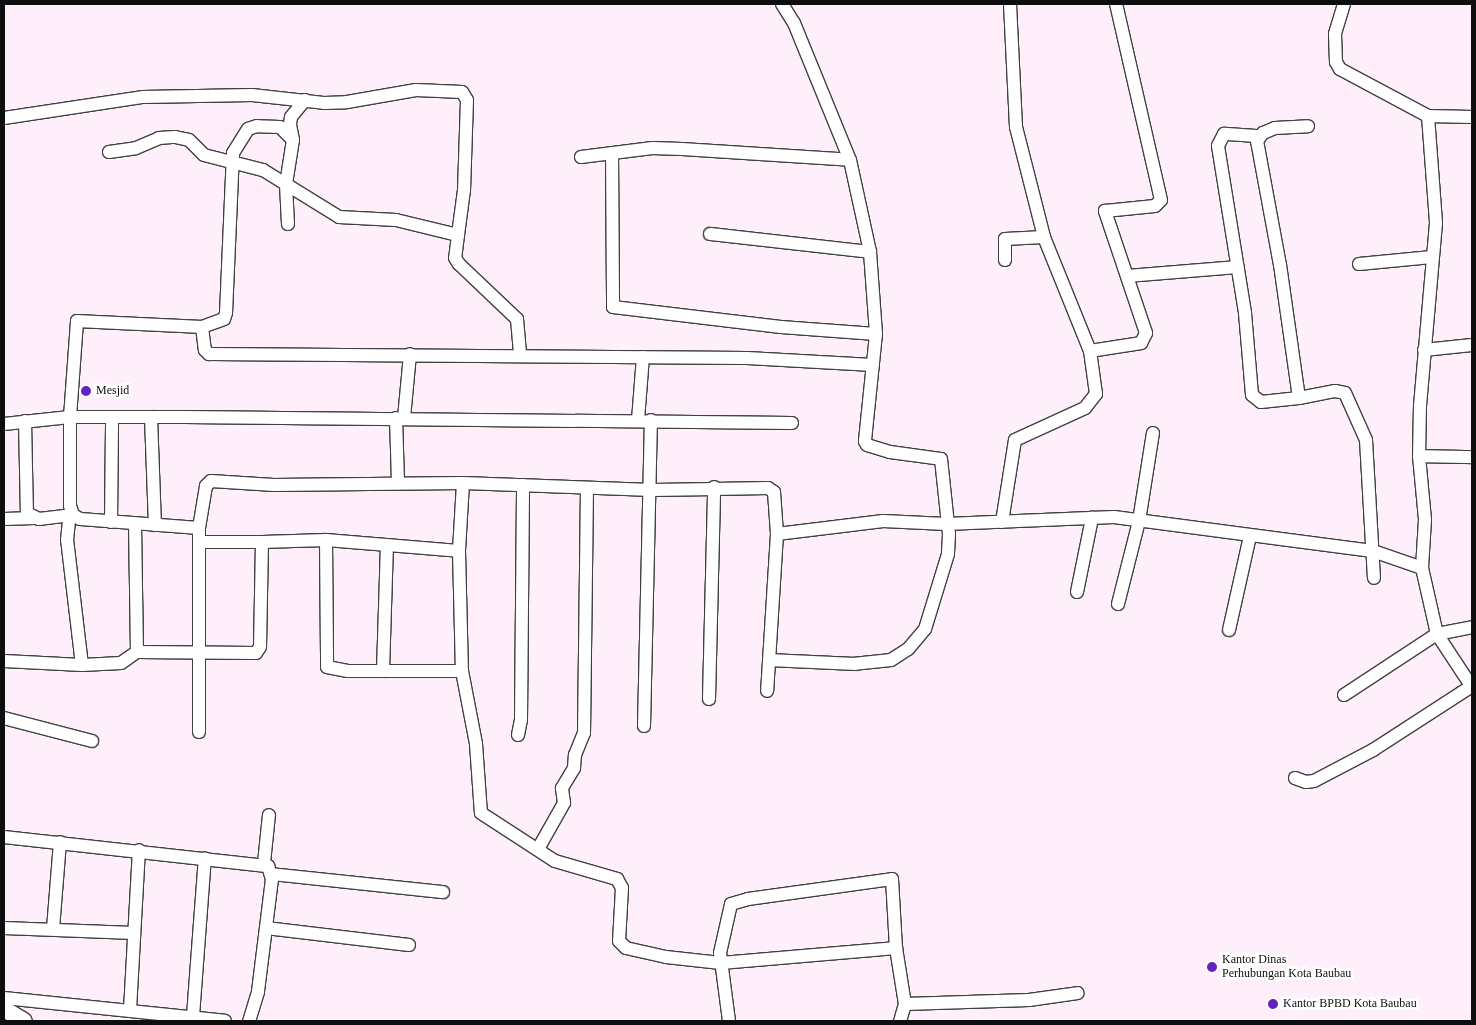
<!DOCTYPE html>
<html>
<head>
<meta charset="utf-8">
<style>
  body { margin:0 }
  #map { position:relative; width:1476px; height:1025px; overflow:hidden; background:#ffeffb; font-family:"Times New Roman",serif }
  div>[style] { position:absolute }
  .roads { filter:drop-shadow(1px 0 #414141) drop-shadow(-1px 0 #414141) drop-shadow(0 1px #414141) drop-shadow(0 -1px #414141) }
  .minor>* { height:12px; margin:-6px; padding:0 6px; transform-origin:6px; border-radius:6px; background:#fff }
  .tertiary>* { height:16px; margin:-8px; padding:0 8px; transform-origin:8px; border-radius:8px; background:#fff }
  .dots>* { width:14px; height:14px; translate:-50% -50%; box-sizing:border-box; border:2px solid #fff; border-radius:50% }
  span { translate:-50% -50%; white-space:nowrap; text-align:center; line-height:1.15; -webkit-text-stroke:5px #fff; paint-order:stroke }
  .poi-label { font-size:12px; color:#0e0e0e }
  .left { translate:0 -50%; text-align:left }
  .frame { position:absolute; inset:0; border:5px solid #0e0e0e; pointer-events:none }
</style>
</head>
<body>
<div id="map">
  <div class="roads">
    <div class="minor">
      <i style="left:782px;top:4px;width:22px;rotate:58deg"></i>
      <i style="left:794px;top:23px;width:148px;rotate:67.8deg"></i>
      <i style="left:1010px;top:4px;width:123px;rotate:87.2deg"></i>
      <i style="left:1016px;top:127px;width:114px;rotate:75.7deg"></i>
      <i style="left:1344px;top:4px;width:31px;rotate:107deg"></i>
      <i style="left:1335px;top:34px;width:28px;rotate:88deg"></i>
      <i style="left:1336px;top:62px;width:8px;rotate:60deg"></i>
      <i style="left:1340px;top:69px;width:100px;rotate:28.1deg"></i>
      <i style="left:1428px;top:116px;width:107px;rotate:85.7deg"></i>
      <i style="left:1436px;top:223px;width:183px;rotate:95deg"></i>
      <i style="left:1420px;top:405px;width:51px;rotate:91.1deg"></i>
      <i style="left:1419px;top:456px;width:64px;rotate:84.6deg"></i>
      <i style="left:1425px;top:520px;width:48px;rotate:93.6deg"></i>
      <i style="left:1428px;top:116px;width:44px;rotate:1.3deg"></i>
      <i style="left:4px;top:118px;width:141px;rotate:-8.6deg"></i>
      <i style="left:143px;top:97px;width:109px;rotate:-1.1deg"></i>
      <i style="left:252px;top:95px;width:72px;rotate:6.3deg"></i>
      <i style="left:324px;top:103px;width:23px;rotate:-2deg"></i>
      <i style="left:347px;top:102px;width:70px;rotate:-9.9deg"></i>
      <i style="left:416px;top:90px;width:46px;rotate:2.5deg"></i>
      <i style="left:462px;top:92px;width:9px;rotate:58deg"></i>
      <i style="left:467px;top:100px;width:90px;rotate:91.9deg"></i>
      <i style="left:464px;top:190px;width:45px;rotate:97.6deg"></i>
      <i style="left:293px;top:140px;width:18px;rotate:-135deg"></i>
      <i style="left:280px;top:127px;width:23px;rotate:-178deg"></i>
      <i style="left:257px;top:126px;width:9px;rotate:162deg"></i>
      <i style="left:248px;top:129px;width:28px;rotate:122deg"></i>
      <i style="left:233px;top:153px;width:160px;rotate:92.5deg"></i>
      <i style="left:226px;top:313px;width:6px;rotate:108deg"></i>
      <i style="left:224px;top:319px;width:23px;rotate:160deg"></i>
      <i style="left:202px;top:327px;width:23px;rotate:83deg"></i>
      <i style="left:205px;top:350px;width:6px;rotate:45deg"></i>
      <i style="left:209px;top:354px;width:538px;rotate:0.43deg"></i>
      <i style="left:747px;top:358px;width:126px;rotate:3.2deg"></i>
      <i style="left:1257px;top:141px;width:10px;rotate:-53deg"></i>
      <i style="left:1263px;top:133px;width:13px;rotate:-23deg"></i>
      <i style="left:1275px;top:128px;width:33px;rotate:-3deg"></i>
      <i style="left:109px;top:152px;width:27px;rotate:-8deg"></i>
      <i style="left:136px;top:148px;width:25px;rotate:-23deg"></i>
      <i style="left:159px;top:138px;width:16px;rotate:-4deg"></i>
      <i style="left:175px;top:137px;width:14px;rotate:12deg"></i>
      <i style="left:189px;top:140px;width:21px;rotate:45deg"></i>
      <i style="left:204px;top:155px;width:61px;rotate:14.3deg"></i>
      <i style="left:263px;top:170px;width:89px;rotate:31.7deg"></i>
      <i style="left:339px;top:217px;width:57px;rotate:3deg"></i>
      <i style="left:396px;top:220px;width:64px;rotate:13.6deg"></i>
      <i style="left:458px;top:235px;width:23px;rotate:97deg"></i>
      <i style="left:455px;top:258px;width:7px;rotate:56deg"></i>
      <i style="left:459px;top:264px;width:80px;rotate:43.5deg"></i>
      <i style="left:517px;top:319px;width:35px;rotate:85deg"></i>
      <i style="left:612px;top:153px;width:154px;rotate:89.6deg"></i>
      <i style="left:613px;top:307px;width:169px;rotate:6.8deg"></i>
      <i style="left:781px;top:327px;width:95px;rotate:4.2deg"></i>
      <i style="left:581px;top:157px;width:72px;rotate:-7.2deg"></i>
      <i style="left:652px;top:148px;width:30px;rotate:2deg"></i>
      <i style="left:682px;top:149px;width:168px;rotate:3.7deg"></i>
      <i style="left:850px;top:160px;width:94px;rotate:77.7deg"></i>
      <i style="left:870px;top:252px;width:82px;rotate:85.8deg"></i>
      <i style="left:876px;top:334px;width:108px;rotate:95.9deg"></i>
      <i style="left:865px;top:441px;width:4px;rotate:63deg"></i>
      <i style="left:867px;top:445px;width:24px;rotate:17deg"></i>
      <i style="left:890px;top:452px;width:51px;rotate:7.8deg"></i>
      <i style="left:941px;top:459px;width:75px;rotate:83.9deg"></i>
      <i style="left:949px;top:534px;width:20px;rotate:93deg"></i>
      <i style="left:948px;top:554px;width:78px;rotate:107deg"></i>
      <i style="left:925px;top:629px;width:26px;rotate:130deg"></i>
      <i style="left:908px;top:649px;width:20px;rotate:147deg"></i>
      <i style="left:891px;top:660px;width:36px;rotate:174deg"></i>
      <i style="left:855px;top:664px;width:86px;rotate:-177.3deg"></i>
      <i style="left:288px;top:224px;width:40px;rotate:-92.9deg"></i>
      <i style="left:286px;top:184px;width:45px;rotate:-81deg"></i>
      <i style="left:293px;top:140px;width:16px;rotate:-101deg"></i>
      <i style="left:290px;top:124px;width:7px;rotate:-82deg"></i>
      <i style="left:291px;top:117px;width:22px;rotate:-51deg"></i>
      <i style="left:710px;top:234px;width:161px;rotate:6.4deg"></i>
      <i style="left:1359px;top:264px;width:73px;rotate:-5.5deg"></i>
      <i style="left:1127px;top:276px;width:111px;rotate:-4.6deg"></i>
      <i style="left:1424px;top:350px;width:48px;rotate:-5.9deg"></i>
      <i style="left:1090px;top:351px;width:52px;rotate:-8.9deg"></i>
      <i style="left:1141px;top:343px;width:11px;rotate:-63deg"></i>
      <i style="left:1146px;top:333px;width:129px;rotate:-108.6deg"></i>
      <i style="left:1105px;top:211px;width:50px;rotate:-5.7deg"></i>
      <i style="left:1155px;top:206px;width:8px;rotate:-45deg"></i>
      <i style="left:1161px;top:200px;width:201px;rotate:-102.9deg"></i>
      <i style="left:1299px;top:398px;width:134px;rotate:-98.1deg"></i>
      <i style="left:1280px;top:265px;width:131px;rotate:-100.5deg"></i>
      <i style="left:1256px;top:136px;width:32px;rotate:-176deg"></i>
      <i style="left:1224px;top:134px;width:13px;rotate:117deg"></i>
      <i style="left:1218px;top:146px;width:169px;rotate:80.8deg"></i>
      <i style="left:1245px;top:313px;width:82px;rotate:85.1deg"></i>
      <i style="left:1252px;top:395px;width:11px;rotate:38deg"></i>
      <i style="left:1261px;top:402px;width:38px;rotate:-6deg"></i>
      <i style="left:1299px;top:398px;width:37px;rotate:-11deg"></i>
      <i style="left:1335px;top:391px;width:10px;rotate:11deg"></i>
      <i style="left:1345px;top:393px;width:51px;rotate:65.9deg"></i>
      <i style="left:1366px;top:440px;width:138px;rotate:86.7deg"></i>
      <i style="left:151px;top:417px;width:108px;rotate:87.9deg"></i>
      <i style="left:396px;top:418px;width:65px;rotate:88.2deg"></i>
      <i style="left:404px;top:418px;width:64px;rotate:-84.6deg"></i>
      <i style="left:638px;top:420px;width:63px;rotate:-85.5deg"></i>
      <i style="left:25px;top:421px;width:92px;rotate:88.8deg"></i>
      <i style="left:27px;top:513px;width:13px;rotate:27deg"></i>
      <i style="left:39px;top:519px;width:34px;rotate:-7deg"></i>
      <i style="left:4px;top:424px;width:66px;rotate:-6.1deg"></i>
      <i style="left:70px;top:417px;width:115px"></i>
      <i style="left:185px;top:417px;width:607px;rotate:0.57deg"></i>
      <i style="left:1419px;top:456px;width:53px;rotate:1.1deg"></i>
      <i style="left:463px;top:483px;width:68px;rotate:93.4deg"></i>
      <i style="left:459px;top:551px;width:120px;rotate:88.6deg"></i>
      <i style="left:462px;top:671px;width:74px;rotate:79.1deg"></i>
      <i style="left:476px;top:744px;width:69px;rotate:85.9deg"></i>
      <i style="left:481px;top:813px;width:88px;rotate:33deg"></i>
      <i style="left:555px;top:861px;width:65px;rotate:16.2deg"></i>
      <i style="left:617px;top:879px;width:10px;rotate:61deg"></i>
      <i style="left:622px;top:888px;width:53px;rotate:93.2deg"></i>
      <i style="left:619px;top:941px;width:10px;rotate:45deg"></i>
      <i style="left:626px;top:948px;width:41px;rotate:12.7deg"></i>
      <i style="left:666px;top:957px;width:55px;rotate:6.2deg"></i>
      <i style="left:721px;top:963px;width:176px;rotate:-4.9deg"></i>
      <i style="left:4px;top:519px;width:30px;rotate:-2deg"></i>
      <i style="left:111px;top:522px;width:104px;rotate:-89.4deg"></i>
      <i style="left:1002px;top:522px;width:83px;rotate:-81deg"></i>
      <i style="left:1015px;top:440px;width:77px;rotate:-24.6deg"></i>
      <i style="left:1085px;top:408px;width:18px;rotate:-52deg"></i>
      <i style="left:1096px;top:394px;width:43px;rotate:-97.9deg"></i>
      <i style="left:1090px;top:351px;width:123px;rotate:-112deg"></i>
      <i style="left:1044px;top:237px;width:39px;rotate:177deg"></i>
      <i style="left:1005px;top:239px;width:21px;rotate:90deg"></i>
      <i style="left:135px;top:524px;width:128px;rotate:89.1deg"></i>
      <i style="left:199px;top:528px;width:119px;rotate:-175.7deg"></i>
      <i style="left:80px;top:519px;width:8px;rotate:-150deg"></i>
      <i style="left:73px;top:515px;width:9px;rotate:-108deg"></i>
      <i style="left:70px;top:506px;width:89px;rotate:-90deg"></i>
      <i style="left:70px;top:417px;width:96px;rotate:-85.8deg"></i>
      <i style="left:77px;top:321px;width:125px;rotate:2.7deg"></i>
      <i style="left:777px;top:534px;width:107px;rotate:-7deg"></i>
      <i style="left:883px;top:521px;width:63px;rotate:2.7deg"></i>
      <i style="left:946px;top:524px;width:168px;rotate:-2.4deg"></i>
      <i style="left:1114px;top:517px;width:261px;rotate:7.5deg"></i>
      <i style="left:1373px;top:551px;width:52px;rotate:19.1deg"></i>
      <i style="left:1422px;top:568px;width:68px;rotate:77.2deg"></i>
      <i style="left:1437px;top:634px;width:64px;rotate:56.6deg"></i>
      <i style="left:326px;top:540px;width:127px;rotate:89.5deg"></i>
      <i style="left:327px;top:667px;width:21px;rotate:11deg"></i>
      <i style="left:348px;top:671px;width:114px"></i>
      <i style="left:199px;top:542px;width:63px"></i>
      <i style="left:1077px;top:592px;width:76px;rotate:-78.5deg"></i>
      <i style="left:1118px;top:604px;width:86px;rotate:-75.8deg"></i>
      <i style="left:1139px;top:521px;width:89px;rotate:-81deg"></i>
      <i style="left:1229px;top:630px;width:96px;rotate:-77.4deg"></i>
      <i style="left:4px;top:661px;width:78px;rotate:2.9deg"></i>
      <i style="left:82px;top:665px;width:126px;rotate:-96.8deg"></i>
      <i style="left:67px;top:540px;width:20px;rotate:-84deg"></i>
      <i style="left:69px;top:520px;width:6px;rotate:-51deg"></i>
      <i style="left:82px;top:665px;width:39px;rotate:-3deg"></i>
      <i style="left:121px;top:663px;width:19px;rotate:-35deg"></i>
      <i style="left:137px;top:652px;width:119px;rotate:0.5deg"></i>
      <i style="left:256px;top:653px;width:7px;rotate:-56deg"></i>
      <i style="left:260px;top:647px;width:105px;rotate:-88.9deg"></i>
      <i style="left:262px;top:542px;width:64px;rotate:-1.8deg"></i>
      <i style="left:326px;top:540px;width:133px;rotate:4.7deg"></i>
      <i style="left:383px;top:671px;width:126px;rotate:-88.2deg"></i>
      <i style="left:1344px;top:695px;width:111px;rotate:-33.3deg"></i>
      <i style="left:1437px;top:634px;width:36px;rotate:-11deg"></i>
      <i style="left:709px;top:699px;width:212px;rotate:-88.6deg"></i>
      <i style="left:4px;top:718px;width:91px;rotate:14.6deg"></i>
      <i style="left:644px;top:726px;width:306px;rotate:-88.7deg"></i>
      <i style="left:199px;top:732px;width:204px;rotate:-90deg"></i>
      <i style="left:199px;top:528px;width:43px;rotate:-80.5deg"></i>
      <i style="left:206px;top:486px;width:7px;rotate:-45deg"></i>
      <i style="left:211px;top:481px;width:63px;rotate:3.6deg"></i>
      <i style="left:274px;top:485px;width:189px;rotate:-0.6deg"></i>
      <i style="left:463px;top:483px;width:189px;rotate:2.1deg"></i>
      <i style="left:652px;top:490px;width:116px;rotate:-1deg"></i>
      <i style="left:768px;top:488px;width:7px;rotate:34deg"></i>
      <i style="left:774px;top:492px;width:42px;rotate:85.9deg"></i>
      <i style="left:777px;top:534px;width:157px;rotate:93.6deg"></i>
      <i style="left:518px;top:735px;width:15px;rotate:-79deg"></i>
      <i style="left:521px;top:720px;width:235px;rotate:-89.5deg"></i>
      <i style="left:1295px;top:778px;width:12px;rotate:20deg"></i>
      <i style="left:1306px;top:782px;width:8px;rotate:-7deg"></i>
      <i style="left:1314px;top:781px;width:67px;rotate:-27.7deg"></i>
      <i style="left:1373px;top:750px;width:118px;rotate:-32.9deg"></i>
      <i style="left:4px;top:837px;width:266px;rotate:6.3deg"></i>
      <i style="left:268px;top:866px;width:14px;rotate:73deg"></i>
      <i style="left:272px;top:879px;width:114px;rotate:97.1deg"></i>
      <i style="left:258px;top:992px;width:30px;rotate:107deg"></i>
      <i style="left:538px;top:849px;width:53px;rotate:-60.5deg"></i>
      <i style="left:564px;top:803px;width:15px;rotate:-98deg"></i>
      <i style="left:562px;top:788px;width:23px;rotate:-59deg"></i>
      <i style="left:574px;top:768px;width:13px;rotate:-86deg"></i>
      <i style="left:575px;top:755px;width:24px;rotate:-68deg"></i>
      <i style="left:584px;top:733px;width:245px;rotate:-89.3deg"></i>
      <i style="left:264px;top:863px;width:48px;rotate:-84.1deg"></i>
      <i style="left:271px;top:874px;width:173px;rotate:6deg"></i>
      <i style="left:4px;top:928px;width:130px;rotate:2.2deg"></i>
      <i style="left:266px;top:928px;width:144px;rotate:6.8deg"></i>
      <i style="left:53px;top:929px;width:87px;rotate:-85.4deg"></i>
      <i style="left:4px;top:998px;width:222px;rotate:5.9deg"></i>
      <i style="left:905px;top:1004px;width:124px;rotate:-1.8deg"></i>
      <i style="left:1029px;top:1000px;width:49px;rotate:-8.1deg"></i>
      <i style="left:130px;top:1010px;width:160px;rotate:-86.8deg"></i>
      <i style="left:193px;top:1016px;width:158px;rotate:-85.7deg"></i>
      <i style="left:729px;top:1021px;width:69px;rotate:-97.5deg"></i>
      <i style="left:720px;top:953px;width:50px;rotate:-77.3deg"></i>
      <i style="left:731px;top:904px;width:18px;rotate:-16deg"></i>
      <i style="left:748px;top:899px;width:145px;rotate:-7.9deg"></i>
      <i style="left:892px;top:879px;width:69px;rotate:86.7deg"></i>
      <i style="left:896px;top:948px;width:57px;rotate:80.9deg"></i>
      <i style="left:905px;top:1004px;width:18px;rotate:106deg"></i>
    </div>
    <div class="tertiary">
      <i style="left:4px;top:1009px;width:23px;rotate:31deg"></i>
    </div>
  </div>
  <div class="dots">
    <i style="left:86px;top:391px;background:#6422c2"></i>
    <i style="left:1212px;top:967px;background:#6422c2"></i>
    <i style="left:1273px;top:1004px;background:#6422c2"></i>
  </div>
  <div class="poi-label">
    <span class="left" style="left:96px;top:391px">Mesjid</span>
    <span class="left" style="left:1222px;top:967px">Kantor Dinas<br>Perhubungan Kota Baubau</span>
    <span class="left" style="left:1283px;top:1004px">Kantor BPBD Kota Baubau</span>
  </div>
  <div class="frame"></div>
</div>
</body>
</html>
